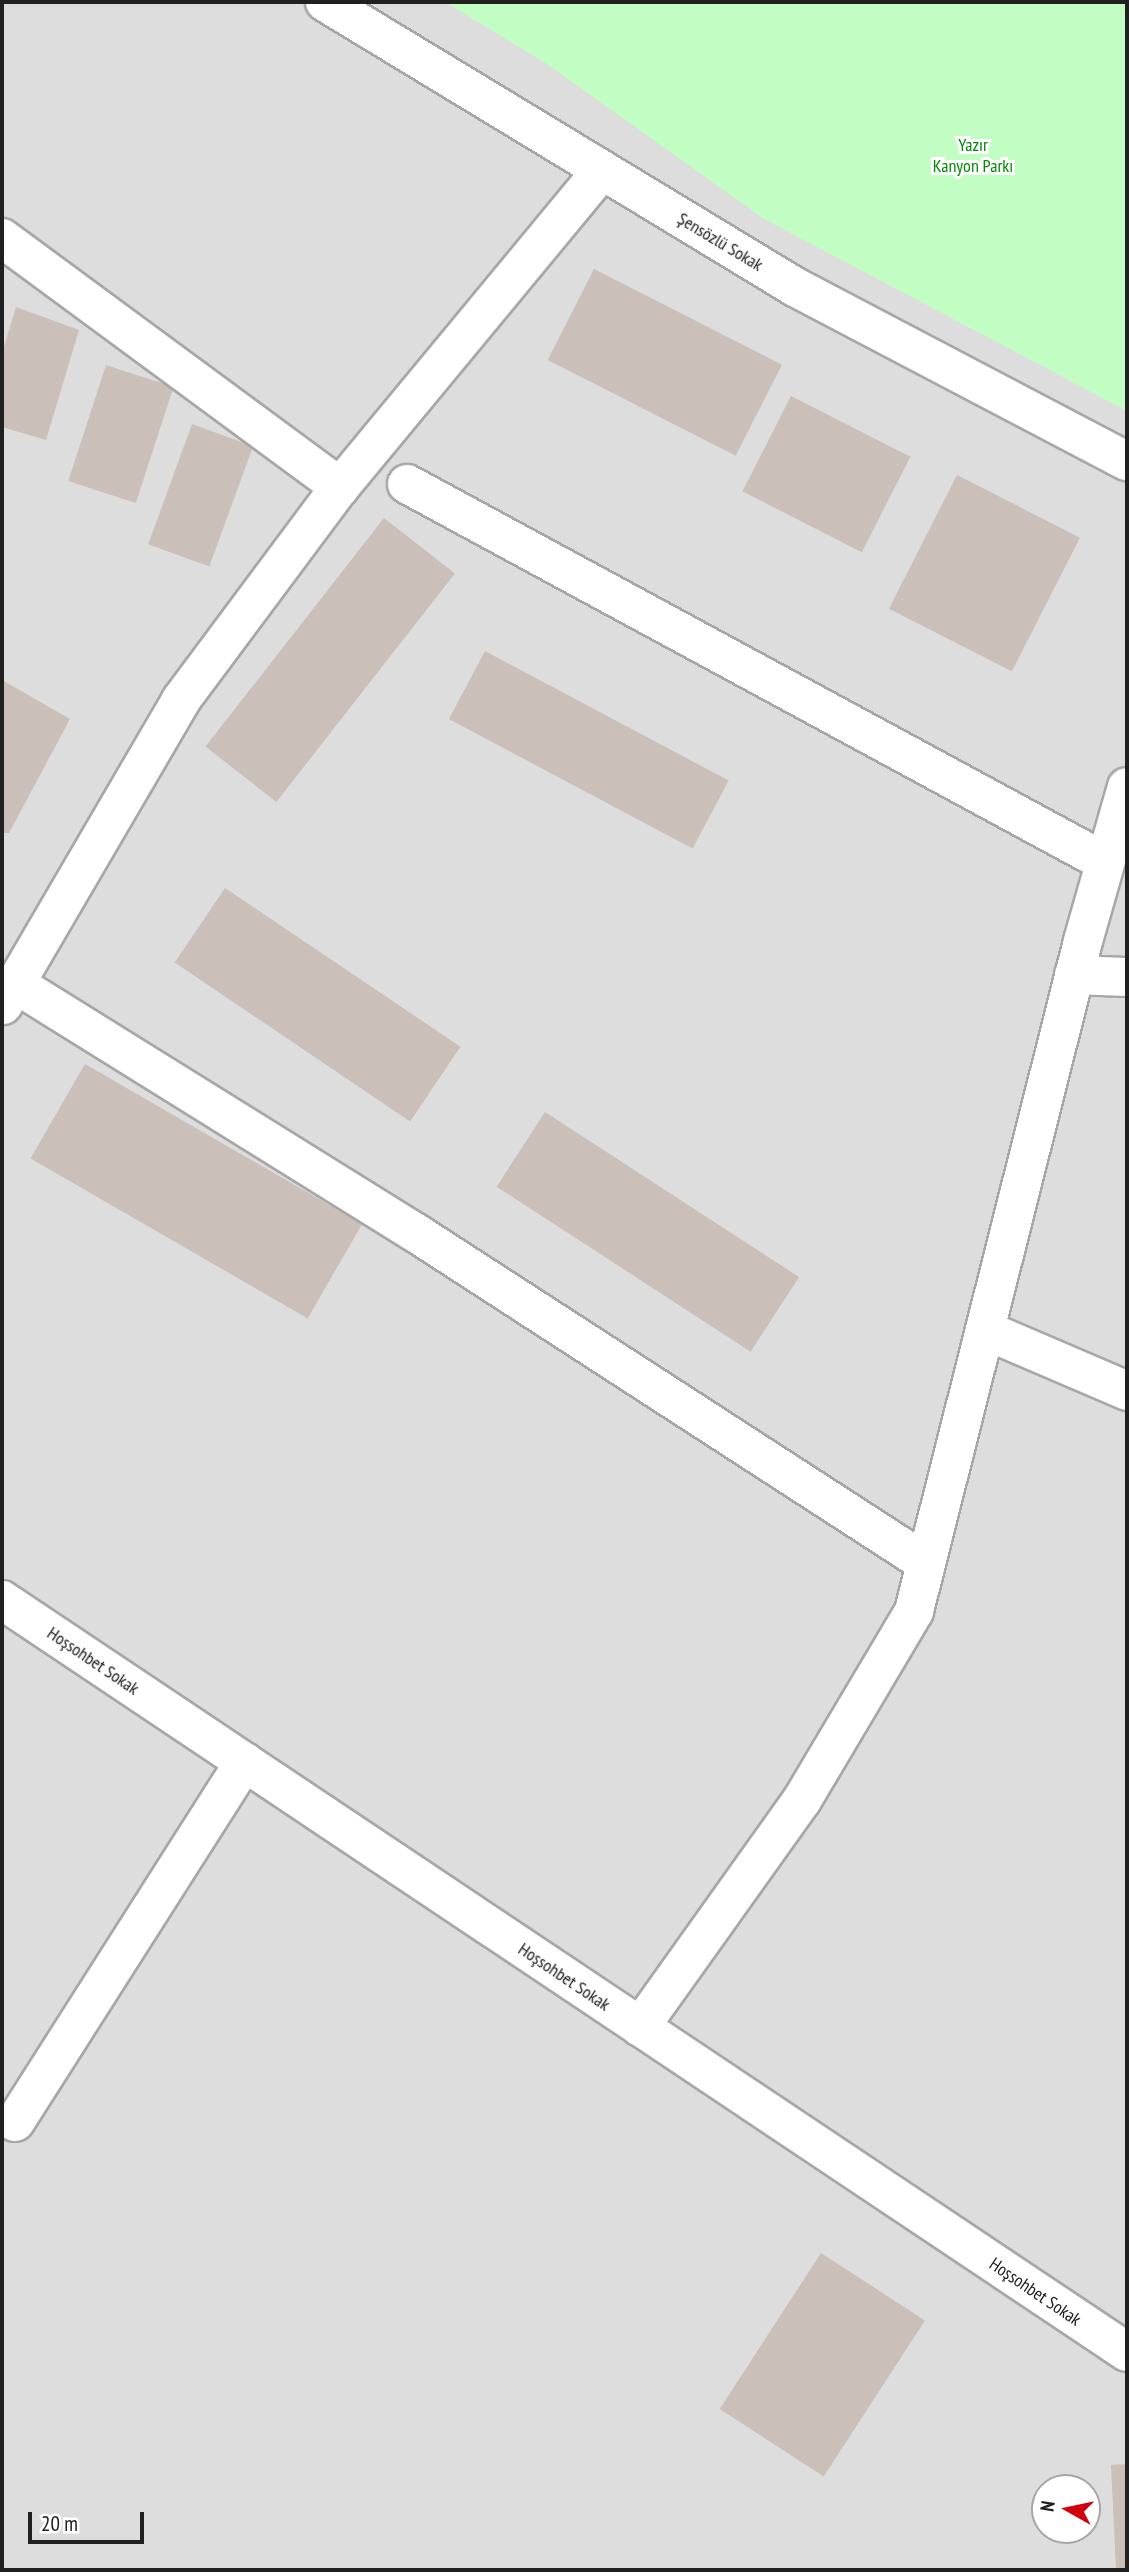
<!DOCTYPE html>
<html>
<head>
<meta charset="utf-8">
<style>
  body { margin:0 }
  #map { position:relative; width:1129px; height:2572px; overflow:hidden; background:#f1ede6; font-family:"PT Sans Narrow",sans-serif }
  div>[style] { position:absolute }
  .residential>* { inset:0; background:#dedddd }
  .park>* { inset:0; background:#c2fdc3 }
  .building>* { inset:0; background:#cabfb9; transform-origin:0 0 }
  .roads { filter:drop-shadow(2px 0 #a7a7a7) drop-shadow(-2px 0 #a7a7a7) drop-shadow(0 2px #a7a7a7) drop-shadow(0 -2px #a7a7a7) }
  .minor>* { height:38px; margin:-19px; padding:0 19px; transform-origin:19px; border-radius:19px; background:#fff }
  span { translate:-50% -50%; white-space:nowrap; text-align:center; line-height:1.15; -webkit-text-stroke:6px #fff; paint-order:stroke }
  .park-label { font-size:18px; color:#058807 }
  .street-label { font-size:18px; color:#202020 }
  .frame { position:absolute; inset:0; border:4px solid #202020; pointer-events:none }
  .north { position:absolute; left:1031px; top:2474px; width:70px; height:70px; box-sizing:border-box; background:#fff; border:2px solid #a6a6a6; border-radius:50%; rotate:279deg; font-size:19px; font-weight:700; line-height:28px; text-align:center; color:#202020 }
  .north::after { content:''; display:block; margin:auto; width:24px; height:32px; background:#d1000e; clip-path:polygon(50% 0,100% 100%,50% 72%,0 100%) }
  .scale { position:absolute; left:28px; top:2512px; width:116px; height:32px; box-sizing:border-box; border:4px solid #202020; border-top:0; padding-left:9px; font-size:21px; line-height:24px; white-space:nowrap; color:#202020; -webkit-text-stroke:5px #fff; paint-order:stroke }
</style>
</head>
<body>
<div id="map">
  <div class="residential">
    <i style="clip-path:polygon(evenodd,2px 2px,1127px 2px,1127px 2570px,2px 2570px,2px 2px,1045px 2488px,1087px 2488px,1087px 2530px,1045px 2530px,1045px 2488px)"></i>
  </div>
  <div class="park">
    <i style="clip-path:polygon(445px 2px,1127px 2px,1127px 411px,764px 219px,544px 62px)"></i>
  </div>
  <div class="building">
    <i style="left:594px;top:269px;width:211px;height:102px;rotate:27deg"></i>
    <i style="clip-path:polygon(16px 307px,79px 330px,46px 440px,2px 427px,2px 353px)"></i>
    <i style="left:106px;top:365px;width:71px;height:122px;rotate:18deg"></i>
    <i style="left:791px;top:396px;width:134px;height:107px;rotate:27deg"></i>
    <i style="left:192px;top:424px;width:65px;height:128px;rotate:20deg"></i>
    <i style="left:957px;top:475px;width:138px;height:150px;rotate:27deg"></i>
    <i style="left:384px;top:518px;width:90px;height:290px;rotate:38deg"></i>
    <i style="left:485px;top:651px;width:276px;height:77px;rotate:28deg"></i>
    <i style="clip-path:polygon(2px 680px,70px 719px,9px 833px,2px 833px)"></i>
    <i style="left:225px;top:888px;width:284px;height:90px;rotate:34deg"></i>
    <i style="left:85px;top:1064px;width:320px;height:109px;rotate:30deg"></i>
    <i style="left:545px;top:1112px;width:303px;height:89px;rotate:33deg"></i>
    <i style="left:821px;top:2253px;width:124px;height:186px;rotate:33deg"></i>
    <i style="clip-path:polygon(1127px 2464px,1127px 2570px,1116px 2570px,1111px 2465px)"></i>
  </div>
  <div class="roads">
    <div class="minor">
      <i style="left:325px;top:2px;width:550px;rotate:31.23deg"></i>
      <i style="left:795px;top:287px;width:375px;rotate:27.7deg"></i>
      <i style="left:2px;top:238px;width:420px;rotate:36.4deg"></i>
      <i style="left:407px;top:484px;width:794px;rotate:28.44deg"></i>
      <i style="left:1074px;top:975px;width:53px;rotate:2.2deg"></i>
      <i style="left:14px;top:983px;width:473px;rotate:31.9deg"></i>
      <i style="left:416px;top:1233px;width:607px;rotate:32.91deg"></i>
      <i style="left:3px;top:1005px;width:353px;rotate:-59.7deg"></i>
      <i style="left:181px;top:700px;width:266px;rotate:-53.3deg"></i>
      <i style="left:340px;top:487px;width:411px;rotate:-50.4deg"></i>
      <i style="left:985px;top:1330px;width:155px;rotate:23.2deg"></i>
      <i style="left:2px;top:1600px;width:1353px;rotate:33.76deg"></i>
      <i style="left:640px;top:2027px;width:279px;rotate:-54.5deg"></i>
      <i style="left:802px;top:1800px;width:220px;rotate:-59.3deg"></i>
      <i style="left:914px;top:1611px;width:691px;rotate:-75.84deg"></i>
      <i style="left:1083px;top:941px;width:160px;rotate:-74.1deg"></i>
      <i style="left:15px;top:2122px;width:427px;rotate:-57.5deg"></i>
    </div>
  </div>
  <div class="park-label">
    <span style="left:973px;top:156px">Yazır<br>Kanyon Parkı</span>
  </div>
  <div class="street-label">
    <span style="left:720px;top:242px;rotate:31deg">Şensözlü Sokak</span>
    <span style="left:93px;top:1661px;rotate:34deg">Hoşsohbet Sokak</span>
    <span style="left:564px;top:1977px;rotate:34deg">Hoşsohbet Sokak</span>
    <span style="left:1035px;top:2292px;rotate:34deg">Hoşsohbet Sokak</span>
  </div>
  <div class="frame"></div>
  <div class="north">N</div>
  <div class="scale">20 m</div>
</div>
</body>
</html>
